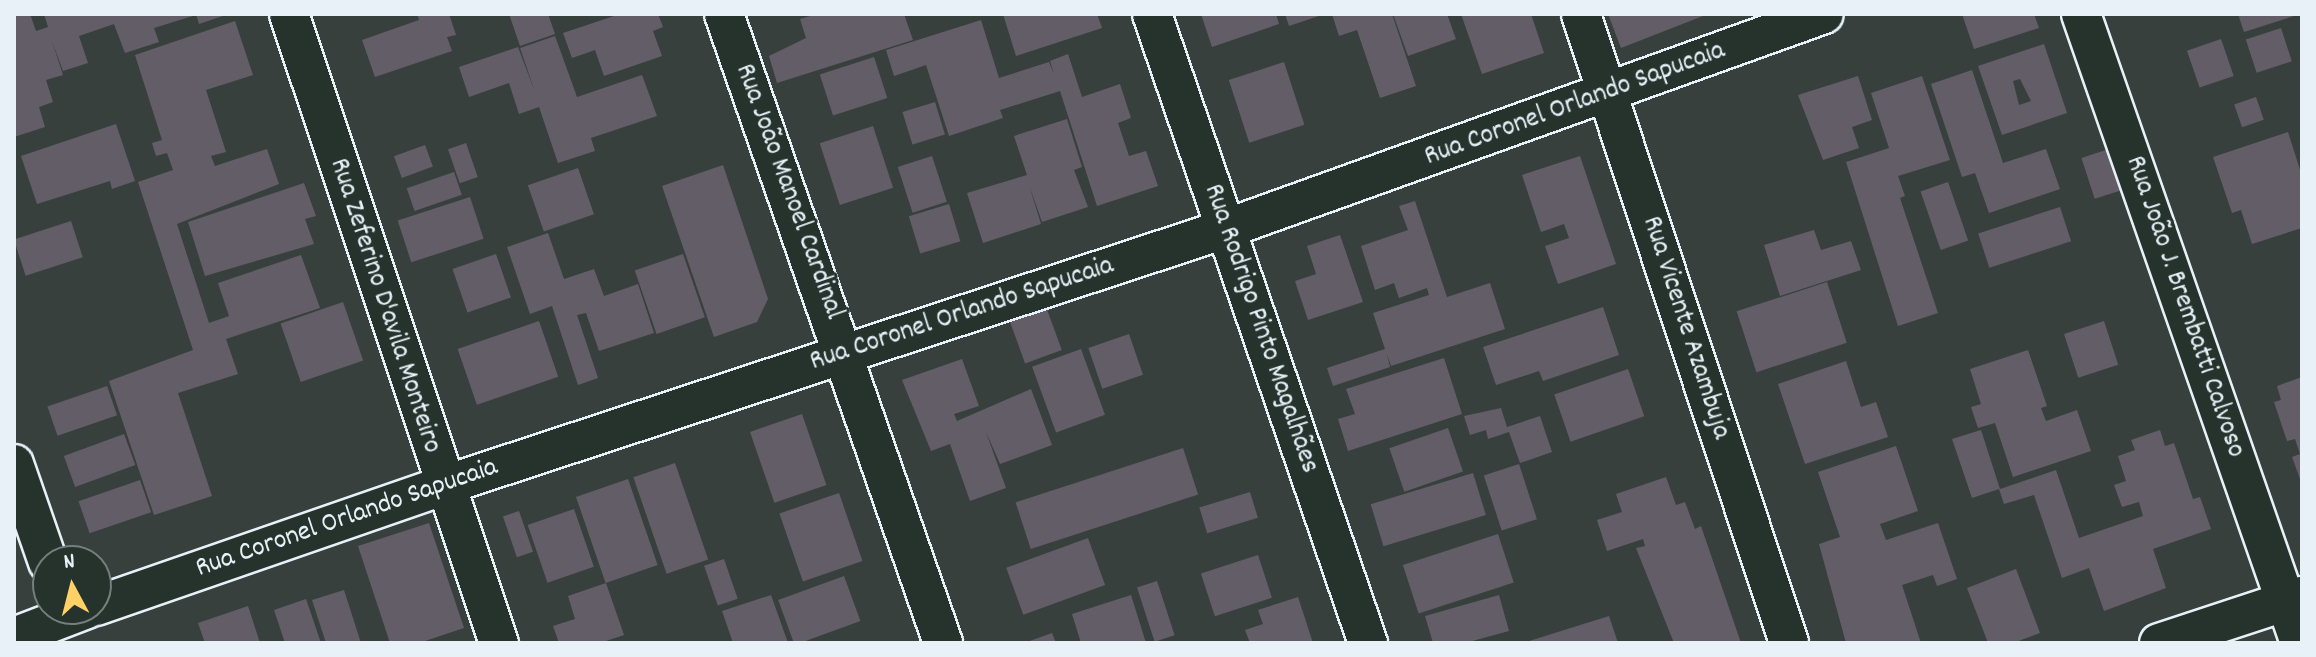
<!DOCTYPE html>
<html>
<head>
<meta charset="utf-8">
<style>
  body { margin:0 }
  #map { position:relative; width:2316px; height:657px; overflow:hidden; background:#38403e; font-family:Dekko,sans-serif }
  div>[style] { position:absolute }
  .building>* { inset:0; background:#635d67; transform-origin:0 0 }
  .roads { filter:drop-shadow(2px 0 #e8f1f8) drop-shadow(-2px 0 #e8f1f8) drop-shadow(0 2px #e8f1f8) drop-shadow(0 -2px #e8f1f8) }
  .street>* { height:38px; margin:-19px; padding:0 19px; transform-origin:19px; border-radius:19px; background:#26332d }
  span { translate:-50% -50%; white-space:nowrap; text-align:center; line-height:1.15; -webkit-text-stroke:6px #26332d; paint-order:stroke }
  .street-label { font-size:28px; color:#e8f1f8 }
  .frame { position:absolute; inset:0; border:16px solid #e8f1f8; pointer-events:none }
  .north { position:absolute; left:32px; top:545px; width:80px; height:80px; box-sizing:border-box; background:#26332d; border:2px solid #747f7e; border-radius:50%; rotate:353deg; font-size:22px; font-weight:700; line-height:32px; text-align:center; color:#e8f1f8 }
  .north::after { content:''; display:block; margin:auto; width:28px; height:36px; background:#ffd166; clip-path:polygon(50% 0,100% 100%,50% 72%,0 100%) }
</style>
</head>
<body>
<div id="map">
  <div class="building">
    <i style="clip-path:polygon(14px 14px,30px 14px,36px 31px,48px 27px,44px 14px,196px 15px,154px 28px,159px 42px,125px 53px,112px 19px,114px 24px,79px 36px,88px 63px,63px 71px,52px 41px,63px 75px,46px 80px,53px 102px,39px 107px,45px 127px,14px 137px)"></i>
    <i style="clip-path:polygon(196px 14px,226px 14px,226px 15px,199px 24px)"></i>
    <i style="clip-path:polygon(417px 14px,449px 14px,456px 35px,447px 37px,452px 51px,375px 77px,362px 40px,419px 20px)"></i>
    <i style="clip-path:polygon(509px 14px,548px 14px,555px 34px,520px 46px)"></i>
    <i style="clip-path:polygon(620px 14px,658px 14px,663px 27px,653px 31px,662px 56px,604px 76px,595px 50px,572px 58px,563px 33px)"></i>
    <i style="clip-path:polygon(817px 14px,904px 14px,913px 40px,777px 83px,769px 56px,806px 38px,800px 19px)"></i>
    <i style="clip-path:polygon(1003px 14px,1097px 14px,1102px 28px,1016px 56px)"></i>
    <i style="clip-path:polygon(1201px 14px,1276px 14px,1279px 24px,1212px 47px)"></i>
    <i style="clip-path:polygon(1285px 14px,1322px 14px,1322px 15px,1289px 26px)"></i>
    <i style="clip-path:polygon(1332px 14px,1392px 14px,1416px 86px,1380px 98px,1357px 30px,1339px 36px)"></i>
    <i style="clip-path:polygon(1393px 14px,1447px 14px,1456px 39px,1408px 56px)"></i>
    <i style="clip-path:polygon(1461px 14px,1531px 14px,1544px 53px,1482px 74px)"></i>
    <i style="clip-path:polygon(1608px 14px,1708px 14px,1621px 48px)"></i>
    <i style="clip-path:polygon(1962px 14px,2034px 14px,2039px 28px,1974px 49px)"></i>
    <i style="clip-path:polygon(2238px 14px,2296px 14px,2297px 15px,2244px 32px)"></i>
    <i style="clip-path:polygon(981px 20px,999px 78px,1049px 62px,1054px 74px,1050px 61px,1068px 54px,1082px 97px,1120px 84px,1131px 118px,1118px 123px,1129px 156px,1146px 151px,1158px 186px,1097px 206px,1060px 91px,1000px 110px,1003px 118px,949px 136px,926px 65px,894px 76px,886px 50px)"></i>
    <i style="clip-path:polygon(235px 21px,253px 75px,206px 90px,226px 152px,211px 156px,215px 166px,267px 149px,279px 184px,177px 224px,209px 323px,229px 316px,218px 283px,301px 255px,320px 308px,226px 339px,238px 374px,178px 393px,212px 496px,154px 515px,109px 381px,193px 350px,138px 182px,173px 170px,167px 153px,156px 156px,152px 143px,162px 140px,135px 55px)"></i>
    <i style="left:2281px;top:28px;width:35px;height:37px;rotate:72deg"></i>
    <i style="clip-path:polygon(555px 36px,577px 97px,642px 75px,657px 116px,591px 138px,595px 151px,558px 163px,539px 107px,519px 114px,509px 83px,469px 97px,459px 67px,518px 47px,535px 92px,520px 48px)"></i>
    <i style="left:2221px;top:39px;width:39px;height:36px;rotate:71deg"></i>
    <i style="clip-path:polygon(evenodd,2044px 44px,2067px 113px,2002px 135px,1978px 66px,2044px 44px,2020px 79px,2031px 101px,2019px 105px,2013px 81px,2020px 79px)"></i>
    <i style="left:874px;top:57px;width:43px;height:57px;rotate:72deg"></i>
    <i style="left:1284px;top:62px;width:66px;height:58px;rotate:72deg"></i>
    <i style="clip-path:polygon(1972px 70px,2003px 163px,2046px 149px,2060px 189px,1989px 213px,1975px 173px,1962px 177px,1931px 84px)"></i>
    <i style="clip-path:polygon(1858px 76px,1872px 120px,1852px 127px,1859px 148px,1823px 160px,1798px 95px)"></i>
    <i style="clip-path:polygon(1922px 76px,1950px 160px,1898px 176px,1905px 196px,1900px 198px,1938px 313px,1898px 326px,1846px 162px,1889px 148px,1871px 93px)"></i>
    <i style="left:2256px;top:97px;width:24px;height:23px;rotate:71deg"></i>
    <i style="left:935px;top:102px;width:34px;height:34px;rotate:73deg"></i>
    <i style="clip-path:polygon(1067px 119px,1082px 167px,1074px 170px,1088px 207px,1042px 222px,1029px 185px,1041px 224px,983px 243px,967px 193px,1027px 175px,1014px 136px)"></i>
    <i style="clip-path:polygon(116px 124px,135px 181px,112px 189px,110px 181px,37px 204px,21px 156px)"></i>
    <i style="left:873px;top:126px;width:65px;height:56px;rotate:72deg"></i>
    <i style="clip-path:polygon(2288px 132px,2302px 176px,2302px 228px,2252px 244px,2241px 210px,2232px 213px,2213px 157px)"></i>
    <i style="left:466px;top:143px;width:36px;height:19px;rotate:71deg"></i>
    <i style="left:425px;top:145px;width:23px;height:33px;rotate:70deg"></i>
    <i style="left:2109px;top:149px;width:43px;height:29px;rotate:72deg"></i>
    <i style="left:932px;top:156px;width:48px;height:36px;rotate:72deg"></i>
    <i style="clip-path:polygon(1580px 156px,1616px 264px,1558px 284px,1545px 246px,1569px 238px,1564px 224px,1541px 232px,1522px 175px)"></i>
    <i style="clip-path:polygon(723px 165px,768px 299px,757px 322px,714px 337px,662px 186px)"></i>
    <i style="left:578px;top:168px;width:49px;height:53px;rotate:71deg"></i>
    <i style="left:454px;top:172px;width:24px;height:50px;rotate:71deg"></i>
    <i style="left:1948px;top:182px;width:62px;height:29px;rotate:71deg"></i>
    <i style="clip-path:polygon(304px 183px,316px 216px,305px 219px,314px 244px,205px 276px,188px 222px)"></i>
    <i style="left:470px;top:197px;width:44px;height:76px;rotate:72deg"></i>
    <i style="clip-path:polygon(1415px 201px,1447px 297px,1490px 283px,1505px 329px,1391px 366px,1387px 354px,1390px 367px,1333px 386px,1327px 368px,1385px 349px,1373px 313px,1429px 295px,1427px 288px,1399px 298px,1394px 283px,1375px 290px,1361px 246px,1408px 230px,1399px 206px)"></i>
    <i style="left:949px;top:204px;width:39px;height:42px;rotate:73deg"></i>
    <i style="left:2060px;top:207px;width:36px;height:86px;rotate:72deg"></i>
    <i style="left:71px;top:221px;width:38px;height:60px;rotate:72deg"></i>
    <i style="clip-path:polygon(1814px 230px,1821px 250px,1851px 241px,1861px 270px,1780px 296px,1764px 245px)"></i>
    <i style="clip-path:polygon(548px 233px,564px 279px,594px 269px,604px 296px,638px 284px,654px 333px,599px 351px,586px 313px,577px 315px,598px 378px,578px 385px,552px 306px,530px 314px,507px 247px)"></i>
    <i style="clip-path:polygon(1340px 235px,1363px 302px,1308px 320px,1295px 281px,1316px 274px,1307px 246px)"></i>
    <i style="left:496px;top:254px;width:46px;height:46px;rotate:71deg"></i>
    <i style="left:683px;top:254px;width:67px;height:51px;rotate:71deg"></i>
    <i style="left:1827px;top:282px;width:64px;height:95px;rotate:72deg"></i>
    <i style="left:343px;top:302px;width:62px;height:66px;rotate:71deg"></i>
    <i style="left:1045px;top:304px;width:49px;height:39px;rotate:70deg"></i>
    <i style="clip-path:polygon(1603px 307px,1619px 355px,1543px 381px,1539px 371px,1496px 385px,1483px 347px)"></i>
    <i style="left:539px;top:321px;width:59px;height:86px;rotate:71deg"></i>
    <i style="left:2104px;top:321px;width:46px;height:42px;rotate:72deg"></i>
    <i style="left:1129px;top:334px;width:43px;height:43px;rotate:71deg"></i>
    <i style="left:1081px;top:349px;width:70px;height:52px;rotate:70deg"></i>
    <i style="clip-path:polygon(2028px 350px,2047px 406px,2041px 408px,2046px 421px,2077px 410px,2091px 451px,2013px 477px,1995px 423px,1978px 428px,1971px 407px,1981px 404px,1970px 369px)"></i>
    <i style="clip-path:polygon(1444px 358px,1462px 414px,1348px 451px,1338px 419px,1355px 414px,1346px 389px)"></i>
    <i style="clip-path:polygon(962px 359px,979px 406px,954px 414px,957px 421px,1031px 389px,1052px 445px,1000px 464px,986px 432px,1006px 488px,970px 501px,950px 444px,931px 451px,902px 380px)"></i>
    <i style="clip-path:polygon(1846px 361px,1861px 407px,1876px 402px,1888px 437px,1805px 464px,1778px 384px)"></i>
    <i style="left:1628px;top:369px;width:50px;height:78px;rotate:71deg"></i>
    <i style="clip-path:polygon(2302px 377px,2302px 478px,2300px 479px,2292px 457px,2300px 454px,2295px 439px,2287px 441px,2274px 402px,2281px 400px,2277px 386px)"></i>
    <i style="left:107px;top:386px;width:31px;height:63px;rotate:71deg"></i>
    <i style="clip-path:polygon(1501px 408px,1507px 427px,1540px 416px,1552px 452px,1520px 463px,1509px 432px,1488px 439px,1486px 430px,1470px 435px,1464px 416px)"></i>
    <i style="left:802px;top:414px;width:75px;height:55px;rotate:71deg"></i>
    <i style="left:1448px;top:428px;width:46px;height:62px;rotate:71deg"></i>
    <i style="clip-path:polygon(1981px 430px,2000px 489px,2056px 470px,2079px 538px,2143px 516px,2139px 502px,2122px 507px,2114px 485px,2126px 481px,2118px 456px,2135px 450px,2131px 440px,2160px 430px,2165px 446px,2174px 443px,2193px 499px,2200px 497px,2211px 529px,2153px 549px,2166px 588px,2104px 611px,2089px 568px,2062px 578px,2034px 495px,2004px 504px,1999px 489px,1972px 498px,1952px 439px)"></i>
    <i style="left:124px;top:434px;width:33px;height:64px;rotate:70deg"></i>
    <i style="clip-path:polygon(1896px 446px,1918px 511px,1880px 524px,1886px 540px,1938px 523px,1957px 579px,1937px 586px,1933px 575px,1902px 585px,1921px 643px,1846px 643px,1819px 544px,1840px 537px,1818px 472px)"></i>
    <i style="left:1183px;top:448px;width:49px;height:176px;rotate:72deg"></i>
    <i style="left:675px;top:463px;width:102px;height:44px;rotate:71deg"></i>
    <i style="left:1519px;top:464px;width:58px;height:37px;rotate:72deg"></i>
    <i style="left:1473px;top:473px;width:44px;height:107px;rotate:73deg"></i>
    <i style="clip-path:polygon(1666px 477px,1676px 505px,1685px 502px,1695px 529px,1701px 526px,1741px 643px,1674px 643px,1636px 548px,1645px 546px,1643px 539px,1607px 551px,1597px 520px,1622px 512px,1616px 494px)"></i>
    <i style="left:628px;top:479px;width:91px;height:55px;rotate:71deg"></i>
    <i style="left:140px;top:480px;width:34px;height:65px;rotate:71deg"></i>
    <i style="left:1250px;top:492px;width:27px;height:53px;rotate:73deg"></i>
    <i style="left:839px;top:493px;width:72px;height:63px;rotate:71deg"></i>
    <i style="left:574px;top:509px;width:61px;height:49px;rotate:71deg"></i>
    <i style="left:519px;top:511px;width:43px;height:17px;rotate:71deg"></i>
    <i style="clip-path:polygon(429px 523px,464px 628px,419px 643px,390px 643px,358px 546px)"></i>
    <i style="left:1498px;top:534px;width:51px;height:100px;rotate:72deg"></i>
    <i style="left:1088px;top:538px;width:50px;height:87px;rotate:70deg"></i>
    <i style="left:1258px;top:555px;width:45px;height:60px;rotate:72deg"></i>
    <i style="left:724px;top:559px;width:42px;height:21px;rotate:71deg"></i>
    <i style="clip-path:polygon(2016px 569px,2040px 633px,2013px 643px,1988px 643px,1967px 588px)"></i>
    <i style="left:844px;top:576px;width:48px;height:70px;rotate:70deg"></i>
    <i style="left:1157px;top:581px;width:57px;height:21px;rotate:72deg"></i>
    <i style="clip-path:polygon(606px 583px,624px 635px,600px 643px,559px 643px,553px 626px,575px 619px,568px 596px)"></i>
    <i style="clip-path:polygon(344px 590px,361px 643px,326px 643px,312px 600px)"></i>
    <i style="clip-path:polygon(771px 595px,788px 643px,733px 643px,722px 611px)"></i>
    <i style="clip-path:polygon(1131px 595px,1146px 643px,1081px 643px,1072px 614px)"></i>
    <i style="clip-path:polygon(1499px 595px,1509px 631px,1465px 643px,1433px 643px,1425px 616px)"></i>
    <i style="clip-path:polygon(1298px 597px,1313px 643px,1250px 643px,1245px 630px,1263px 624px,1258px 610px)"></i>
    <i style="clip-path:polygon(306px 599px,321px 643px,285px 643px,274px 610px)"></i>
    <i style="clip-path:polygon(248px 606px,260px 643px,205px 643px,198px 623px)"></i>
    <i style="clip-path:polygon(1609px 616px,1618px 643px,1526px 643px,1526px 642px)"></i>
    <i style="clip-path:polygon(1052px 633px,1056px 643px,1024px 643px)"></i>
  </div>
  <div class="roads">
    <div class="street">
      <i style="left:289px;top:14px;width:663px;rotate:71.54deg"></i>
      <i style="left:724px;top:14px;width:666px;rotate:70.8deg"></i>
      <i style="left:1152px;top:14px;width:665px;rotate:71.05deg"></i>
      <i style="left:1581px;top:14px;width:662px;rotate:71.7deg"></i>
      <i style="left:2081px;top:14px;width:666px;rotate:70.8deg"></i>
      <i style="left:14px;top:464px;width:104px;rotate:70.9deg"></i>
      <i style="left:96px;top:606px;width:366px;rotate:-19.1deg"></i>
      <i style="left:442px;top:486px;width:824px;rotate:-18.17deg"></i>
      <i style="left:1225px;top:229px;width:636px;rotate:-19.74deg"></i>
      <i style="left:14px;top:637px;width:78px;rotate:-21deg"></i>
      <i style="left:2159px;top:643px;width:151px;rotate:-18.2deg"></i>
    </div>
  </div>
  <div class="street-label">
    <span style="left:1575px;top:105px;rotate:-20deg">Rua Coronel Orlando Sapucaia</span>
    <span style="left:788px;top:192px;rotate:70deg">Rua João Manoel Cardinal</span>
    <span style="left:384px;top:306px;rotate:72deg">Rua Zeferino D'avila Monteiro</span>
    <span style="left:2184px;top:307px;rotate:71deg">Rua João J. Brembatti Calvoso</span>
    <span style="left:962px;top:315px;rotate:-18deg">Rua Coronel Orlando Sapucaia</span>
    <span style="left:1685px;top:328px;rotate:72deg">Rua Vicente Azambuja</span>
    <span style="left:1260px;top:329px;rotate:71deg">Rua Rodrigo Pinto Magalhães</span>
    <span style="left:347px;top:519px;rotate:-19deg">Rua Coronel Orlando Sapucaia</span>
  </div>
  <div class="frame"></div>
  <div class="north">N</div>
</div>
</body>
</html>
